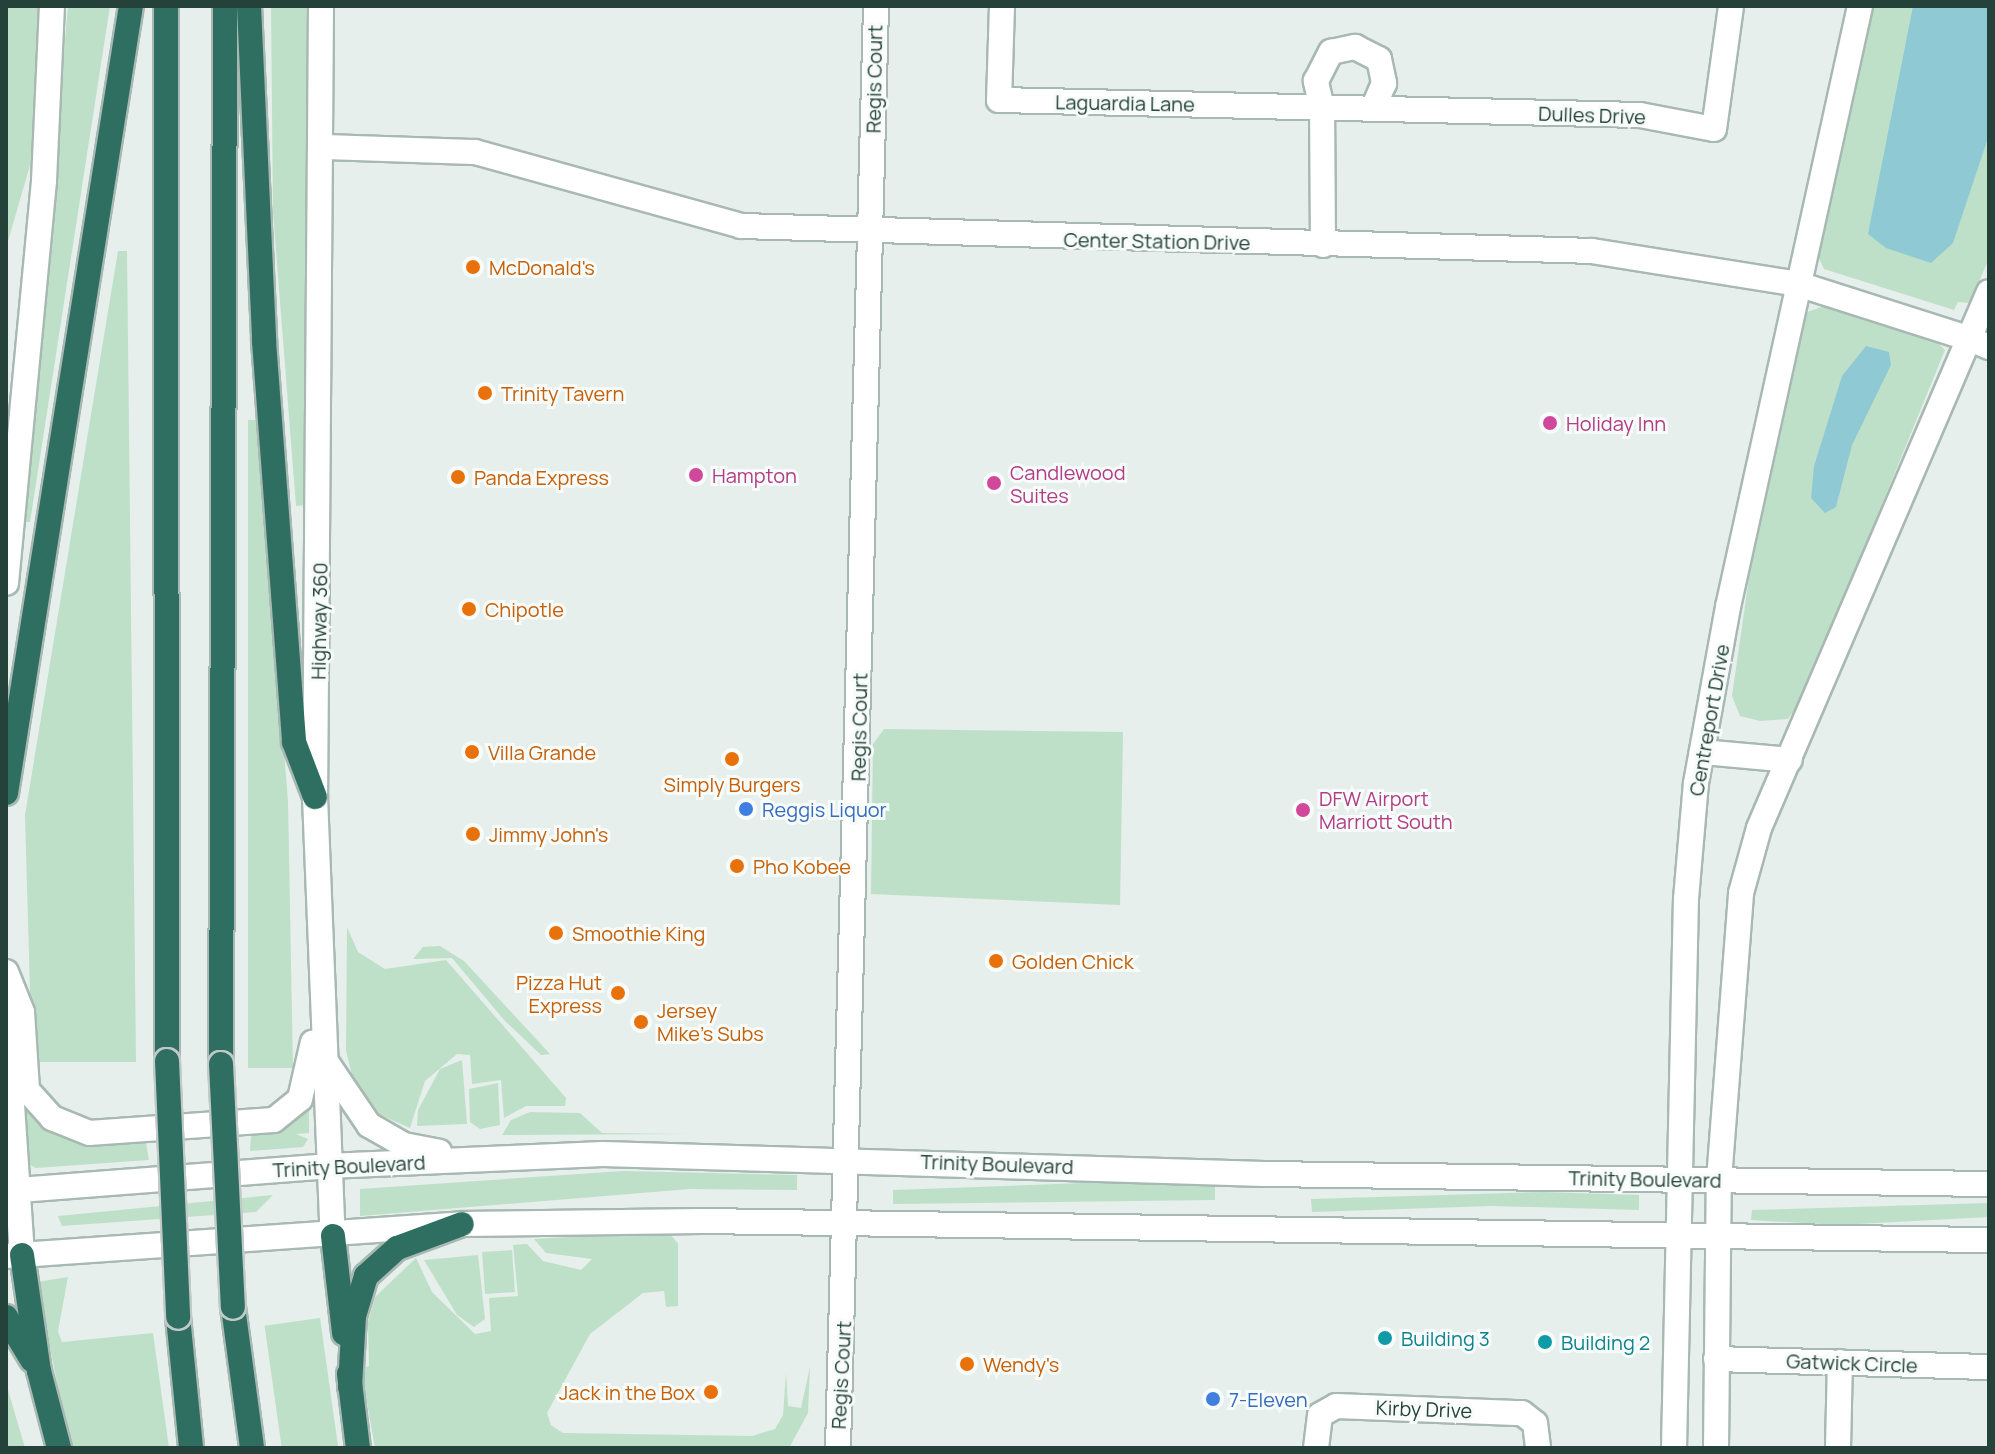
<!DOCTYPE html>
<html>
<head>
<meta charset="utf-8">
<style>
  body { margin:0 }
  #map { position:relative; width:1995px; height:1454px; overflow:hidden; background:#e6efeb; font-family:Manrope,sans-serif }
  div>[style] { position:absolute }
  .green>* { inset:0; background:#bfe0c8; transform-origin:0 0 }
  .water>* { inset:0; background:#8ec9d4 }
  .roads { filter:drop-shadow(2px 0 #a8b8b2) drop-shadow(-2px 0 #a8b8b2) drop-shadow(0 2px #a8b8b2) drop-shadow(0 -2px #a8b8b2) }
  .street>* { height:24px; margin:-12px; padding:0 12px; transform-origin:12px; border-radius:12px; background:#fff }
  .secondary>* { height:24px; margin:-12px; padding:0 12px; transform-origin:12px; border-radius:12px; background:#fff }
  .highway>* { height:24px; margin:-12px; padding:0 12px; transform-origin:12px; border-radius:12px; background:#2f6f62 }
  .bridges { filter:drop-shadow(2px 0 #c2cac8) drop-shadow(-2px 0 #c2cac8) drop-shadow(0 2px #c2cac8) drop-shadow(0 -2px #c2cac8) }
  .highway-bridge>* { height:24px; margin:-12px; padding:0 12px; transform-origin:12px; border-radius:12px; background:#2f6f62 }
  .dots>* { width:22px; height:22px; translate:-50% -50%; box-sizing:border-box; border:4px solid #f7fbf9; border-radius:50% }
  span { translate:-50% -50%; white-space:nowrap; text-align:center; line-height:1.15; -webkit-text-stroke:6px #f7fbf9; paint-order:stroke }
  .street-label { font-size:20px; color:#24423a }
  .food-label { font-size:20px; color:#c56008 }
  .left { translate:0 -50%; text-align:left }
  .right { translate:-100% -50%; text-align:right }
  .hotel-label { font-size:20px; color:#b23c85 }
  .shop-label { font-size:20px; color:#366cbe }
  .culture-label { font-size:20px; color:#0d838f }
  .frame { position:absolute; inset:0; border:8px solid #24423a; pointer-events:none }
</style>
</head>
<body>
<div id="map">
  <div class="green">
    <i style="clip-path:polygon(6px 6px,44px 6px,35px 148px,6px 248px)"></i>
    <i style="clip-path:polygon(68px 6px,110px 6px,30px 522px,22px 522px)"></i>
    <i style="clip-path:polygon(271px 6px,307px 6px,308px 505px,296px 506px,273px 212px)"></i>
    <i style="clip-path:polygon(1868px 6px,1989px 6px,1989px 258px,1970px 303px,1958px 302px,1954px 310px,1824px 269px,1816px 252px)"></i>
    <i style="clip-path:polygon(118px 251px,127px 251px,136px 1062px,32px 1062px,25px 815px)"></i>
    <i style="clip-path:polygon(1824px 306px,1936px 341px,1945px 350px,1802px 700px,1788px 719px,1760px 721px,1740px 716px,1732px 696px,1752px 557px,1802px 314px)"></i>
    <i style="clip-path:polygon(248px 420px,258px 420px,288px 802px,293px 1068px,248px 1068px)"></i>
    <i style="clip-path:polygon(884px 729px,1123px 732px,1120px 905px,871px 894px,873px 744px)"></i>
    <i style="clip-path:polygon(347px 927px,358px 952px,385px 969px,446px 960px,566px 1098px,565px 1106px,526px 1106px,504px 1118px,501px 1080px,472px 1084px,470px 1055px,457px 1054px,425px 1081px,410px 1128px,378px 1114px,354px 1083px,346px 1051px)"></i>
    <i style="clip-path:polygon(440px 946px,464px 961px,550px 1054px,541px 1055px,505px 1021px,452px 958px,413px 959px,423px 947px)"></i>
    <i style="clip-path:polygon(462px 1060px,467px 1124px,417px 1126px,418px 1110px,440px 1069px)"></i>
    <i style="clip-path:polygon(498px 1083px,500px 1125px,480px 1129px,470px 1122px,469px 1089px)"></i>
    <i style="clip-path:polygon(309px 1105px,309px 1133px,296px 1134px,308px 1139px,303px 1147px,250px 1151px,251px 1136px,279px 1129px)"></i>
    <i style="clip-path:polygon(30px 1112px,49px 1130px,86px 1146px,146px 1143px,149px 1160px,36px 1168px,25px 1162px,22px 1113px)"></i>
    <i style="clip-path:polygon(530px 1112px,580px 1113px,602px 1133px,689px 1134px,502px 1135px,511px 1120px)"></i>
    <i style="clip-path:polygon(623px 1171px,797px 1175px,797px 1190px,690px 1189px,360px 1216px,360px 1189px)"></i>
    <i style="clip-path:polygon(1110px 1182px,1215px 1185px,1215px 1200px,893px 1204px,893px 1190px)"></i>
    <i style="clip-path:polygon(1543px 1192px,1639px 1195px,1639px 1210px,1492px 1206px,1312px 1212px,1311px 1199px)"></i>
    <i style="clip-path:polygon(273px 1195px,256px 1212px,62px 1226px,58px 1216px)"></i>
    <i style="clip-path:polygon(1989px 1203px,1989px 1217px,1839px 1225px,1751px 1220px,1752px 1210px)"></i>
    <i style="clip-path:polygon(652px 1232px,671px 1235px,678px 1244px,678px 1306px,666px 1307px,664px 1291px,643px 1293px,590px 1334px,547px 1413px,551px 1425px,563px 1433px,752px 1436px,775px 1429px,783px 1415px,786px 1373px,788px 1406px,801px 1408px,810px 1367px,808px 1413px,789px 1448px,375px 1448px,361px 1368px,369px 1366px,368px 1322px,375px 1297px,416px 1258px,432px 1292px,475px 1334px,491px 1331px,489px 1298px,518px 1296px,513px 1245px,527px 1244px,543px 1261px,581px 1270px,592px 1259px,546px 1253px,534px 1239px)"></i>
    <i style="left:512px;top:1250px;width:42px;height:30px;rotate:86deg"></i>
    <i style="clip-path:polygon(478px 1255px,485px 1319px,474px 1327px,457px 1315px,424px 1260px)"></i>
    <i style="clip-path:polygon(68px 1277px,58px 1331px,62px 1342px,153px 1333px,169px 1448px,70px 1448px,37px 1282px)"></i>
    <i style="left:320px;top:1318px;width:131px;height:56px;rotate:82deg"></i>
    <i style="clip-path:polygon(6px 1383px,25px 1448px,6px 1448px)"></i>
  </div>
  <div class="water">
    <i style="clip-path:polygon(1913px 6px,1989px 6px,1989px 135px,1953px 243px,1931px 263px,1886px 248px,1868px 234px)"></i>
    <i style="clip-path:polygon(1866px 346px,1889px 352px,1891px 365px,1852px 445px,1836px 507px,1825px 513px,1811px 498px,1814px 466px,1842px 376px)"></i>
  </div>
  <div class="roads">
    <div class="street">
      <i style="left:1002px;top:6px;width:94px;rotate:91.8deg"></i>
      <i style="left:999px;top:100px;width:641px;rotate:1.34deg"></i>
      <i style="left:1640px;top:115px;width:75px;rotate:10.7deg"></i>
      <i style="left:1714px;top:129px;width:124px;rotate:-82.1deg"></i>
      <i style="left:323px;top:147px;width:152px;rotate:1.9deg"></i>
      <i style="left:475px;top:152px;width:276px;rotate:15.5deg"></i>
      <i style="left:741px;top:226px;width:851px;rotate:1.68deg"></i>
      <i style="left:1592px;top:251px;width:209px;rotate:9.1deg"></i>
      <i style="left:1323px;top:245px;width:137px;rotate:-90.4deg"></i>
      <i style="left:1322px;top:108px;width:28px;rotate:-103deg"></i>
      <i style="left:1316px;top:81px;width:33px;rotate:-63deg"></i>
      <i style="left:1331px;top:52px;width:25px;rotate:-12deg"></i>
      <i style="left:1355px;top:47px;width:27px;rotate:27deg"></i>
      <i style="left:1379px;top:59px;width:25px;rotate:78deg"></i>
      <i style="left:1384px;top:83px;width:28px;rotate:113deg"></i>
      <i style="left:1970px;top:339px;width:21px;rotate:23deg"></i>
      <i style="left:1716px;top:1359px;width:273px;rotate:1.7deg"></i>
      <i style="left:838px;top:1448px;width:1443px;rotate:-88.49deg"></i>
      <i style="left:1316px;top:1448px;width:33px;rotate:-83deg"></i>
      <i style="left:1320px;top:1415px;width:18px;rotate:-29deg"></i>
      <i style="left:1336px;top:1406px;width:186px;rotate:2.2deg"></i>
      <i style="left:1522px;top:1413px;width:16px;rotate:38deg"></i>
      <i style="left:1535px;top:1423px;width:25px;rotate:83deg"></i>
      <i style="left:1838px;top:1448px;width:86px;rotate:-88.7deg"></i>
    </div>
    <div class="secondary">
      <i style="left:321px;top:6px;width:791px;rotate:90.43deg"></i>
      <i style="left:315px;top:797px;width:439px;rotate:87.7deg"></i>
      <i style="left:1798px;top:284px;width:181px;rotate:17.7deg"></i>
      <i style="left:6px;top:583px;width:404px;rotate:-84.6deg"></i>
      <i style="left:44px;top:181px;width:175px;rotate:-87.4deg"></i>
      <i style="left:1702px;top:752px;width:88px;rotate:5.2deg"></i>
      <i style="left:6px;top:972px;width:43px;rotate:68.2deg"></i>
      <i style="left:22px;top:1012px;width:78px;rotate:86.3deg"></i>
      <i style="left:27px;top:1090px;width:38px;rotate:48deg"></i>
      <i style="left:52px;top:1118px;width:40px;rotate:22deg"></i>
      <i style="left:89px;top:1133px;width:185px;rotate:-4deg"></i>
      <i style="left:274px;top:1120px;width:33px;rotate:-39deg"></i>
      <i style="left:300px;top:1099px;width:58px;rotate:-77.2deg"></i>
      <i style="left:6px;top:1014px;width:242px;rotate:86.2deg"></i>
      <i style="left:327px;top:1063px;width:75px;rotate:55.9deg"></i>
      <i style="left:369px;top:1125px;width:40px;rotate:29.7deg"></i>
      <i style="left:404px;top:1145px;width:36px;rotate:11deg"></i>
      <i style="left:6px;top:1191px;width:323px;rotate:-4.4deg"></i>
      <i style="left:328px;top:1166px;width:275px;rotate:-2.5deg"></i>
      <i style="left:603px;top:1154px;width:661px;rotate:1.73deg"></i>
      <i style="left:1264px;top:1174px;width:725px;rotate:0.79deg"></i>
      <i style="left:6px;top:1256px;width:457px;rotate:-4deg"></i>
      <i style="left:462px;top:1224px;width:239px;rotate:-0.7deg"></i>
      <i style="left:701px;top:1221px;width:1288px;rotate:0.85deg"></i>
      <i style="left:1674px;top:1448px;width:549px;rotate:-88.75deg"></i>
      <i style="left:1686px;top:899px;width:116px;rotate:-85.1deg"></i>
      <i style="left:1696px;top:783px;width:179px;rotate:-79.7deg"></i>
      <i style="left:1728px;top:607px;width:615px;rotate:-77.61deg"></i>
      <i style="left:1716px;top:1448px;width:268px;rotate:-89.4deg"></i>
      <i style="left:1719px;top:1180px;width:288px;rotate:-85.6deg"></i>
      <i style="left:1741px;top:893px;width:67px;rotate:-74.5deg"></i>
      <i style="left:1759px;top:828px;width:583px;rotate:-66.78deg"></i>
    </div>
    <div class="highway">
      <i style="left:166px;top:6px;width:1055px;rotate:89.95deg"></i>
      <i style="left:249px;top:6px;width:335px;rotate:87.4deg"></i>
      <i style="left:264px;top:341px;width:402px;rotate:85.7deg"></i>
      <i style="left:294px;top:742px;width:59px;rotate:69.1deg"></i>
      <i style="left:6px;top:793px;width:797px;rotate:-80.98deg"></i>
      <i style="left:221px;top:1064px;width:1058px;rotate:-89.78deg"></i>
      <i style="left:333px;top:1236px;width:98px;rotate:83.5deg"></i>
      <i style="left:22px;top:1255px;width:117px;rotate:81.7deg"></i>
      <i style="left:39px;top:1371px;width:80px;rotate:75.4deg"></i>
      <i style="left:233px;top:1307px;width:142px;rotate:82.3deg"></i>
      <i style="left:6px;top:1317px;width:50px;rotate:58.8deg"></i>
      <i style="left:178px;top:1317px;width:132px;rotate:84.3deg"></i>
      <i style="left:349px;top:1374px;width:75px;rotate:83.1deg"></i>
      <i style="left:350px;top:1387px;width:71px;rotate:-86.8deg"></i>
      <i style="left:354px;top:1316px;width:42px;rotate:-73.3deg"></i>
      <i style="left:366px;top:1276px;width:42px;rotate:-42.1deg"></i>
      <i style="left:397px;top:1248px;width:69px;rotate:-20.3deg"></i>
    </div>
  </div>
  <div class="bridges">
    <div class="highway-bridge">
      <i style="left:167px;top:1061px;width:256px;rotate:87.5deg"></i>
      <i style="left:221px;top:1064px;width:243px;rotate:87.2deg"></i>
    </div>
  </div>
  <div class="dots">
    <i style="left:473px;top:267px;background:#e8710a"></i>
    <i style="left:485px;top:393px;background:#e8710a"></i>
    <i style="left:1550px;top:423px;background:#d1479c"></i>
    <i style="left:696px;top:475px;background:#d1479c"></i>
    <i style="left:458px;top:477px;background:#e8710a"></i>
    <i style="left:994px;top:483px;background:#d1479c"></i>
    <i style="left:469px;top:609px;background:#e8710a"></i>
    <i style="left:472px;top:752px;background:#e8710a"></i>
    <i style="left:732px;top:759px;background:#e8710a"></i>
    <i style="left:746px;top:809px;background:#3f7fe0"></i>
    <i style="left:1303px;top:810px;background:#d1479c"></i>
    <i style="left:473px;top:834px;background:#e8710a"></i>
    <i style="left:737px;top:866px;background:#e8710a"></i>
    <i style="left:556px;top:933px;background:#e8710a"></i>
    <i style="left:996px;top:961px;background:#e8710a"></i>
    <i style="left:618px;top:993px;background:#e8710a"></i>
    <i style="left:641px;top:1022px;background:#e8710a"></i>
    <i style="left:1385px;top:1338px;background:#0f9aa8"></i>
    <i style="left:1545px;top:1342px;background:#0f9aa8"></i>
    <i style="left:967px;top:1364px;background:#e8710a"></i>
    <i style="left:711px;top:1392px;background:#e8710a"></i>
    <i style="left:1213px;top:1399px;background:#3f7fe0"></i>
  </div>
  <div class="street-label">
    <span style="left:874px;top:79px;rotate:-89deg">Regis Court</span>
    <span style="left:1125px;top:103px;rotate:1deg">Laguardia Lane</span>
    <span style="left:1592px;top:115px;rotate:2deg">Dulles Drive</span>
    <span style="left:1157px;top:241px;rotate:1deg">Center Station Drive</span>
    <span style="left:319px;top:621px;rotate:-89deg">Highway 360</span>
    <span style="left:1709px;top:720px;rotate:-80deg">Centreport Drive</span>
    <span style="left:859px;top:727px;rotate:-89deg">Regis Court</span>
    <span style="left:997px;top:1164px;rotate:2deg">Trinity Boulevard</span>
    <span style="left:349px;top:1166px;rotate:-3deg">Trinity Boulevard</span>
    <span style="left:1645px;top:1179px;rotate:1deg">Trinity Boulevard</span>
    <span style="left:1852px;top:1363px;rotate:2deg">Gatwick Circle</span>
    <span style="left:841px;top:1375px;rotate:-87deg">Regis Court</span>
    <span style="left:1424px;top:1409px;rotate:2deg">Kirby Drive</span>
  </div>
  <div class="food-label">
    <span class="left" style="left:489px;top:267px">McDonald's</span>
    <span class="left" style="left:501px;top:393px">Trinity Tavern</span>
    <span class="left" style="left:474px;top:477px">Panda Express</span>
    <span class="left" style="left:485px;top:609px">Chipotle</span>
    <span class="left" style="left:488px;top:752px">Villa Grande</span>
    <span style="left:732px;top:784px">Simply Burgers</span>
    <span class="left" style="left:489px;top:834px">Jimmy John's</span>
    <span class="left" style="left:753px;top:866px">Pho Kobee</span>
    <span class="left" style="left:572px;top:933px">Smoothie King</span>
    <span class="left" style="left:1012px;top:961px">Golden Chick</span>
    <span class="right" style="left:602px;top:994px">Pizza Hut<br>Express</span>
    <span class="left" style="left:657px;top:1022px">Jersey<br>Mike's Subs</span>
    <span class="left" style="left:983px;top:1364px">Wendy's</span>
    <span class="right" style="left:695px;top:1392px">Jack in the Box</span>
  </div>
  <div class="hotel-label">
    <span class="left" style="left:1566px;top:423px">Holiday Inn</span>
    <span class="left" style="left:1010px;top:484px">Candlewood<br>Suites</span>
    <span class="left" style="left:712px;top:475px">Hampton</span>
    <span class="left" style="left:1319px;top:810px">DFW Airport<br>Marriott South</span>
  </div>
  <div class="shop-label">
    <span class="left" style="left:762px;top:809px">Reggis Liquor</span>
    <span class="left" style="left:1229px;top:1399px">7-Eleven</span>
  </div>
  <div class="culture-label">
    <span class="left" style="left:1401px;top:1338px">Building 3</span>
    <span class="left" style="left:1561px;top:1342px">Building 2</span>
  </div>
  <div class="frame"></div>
</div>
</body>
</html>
